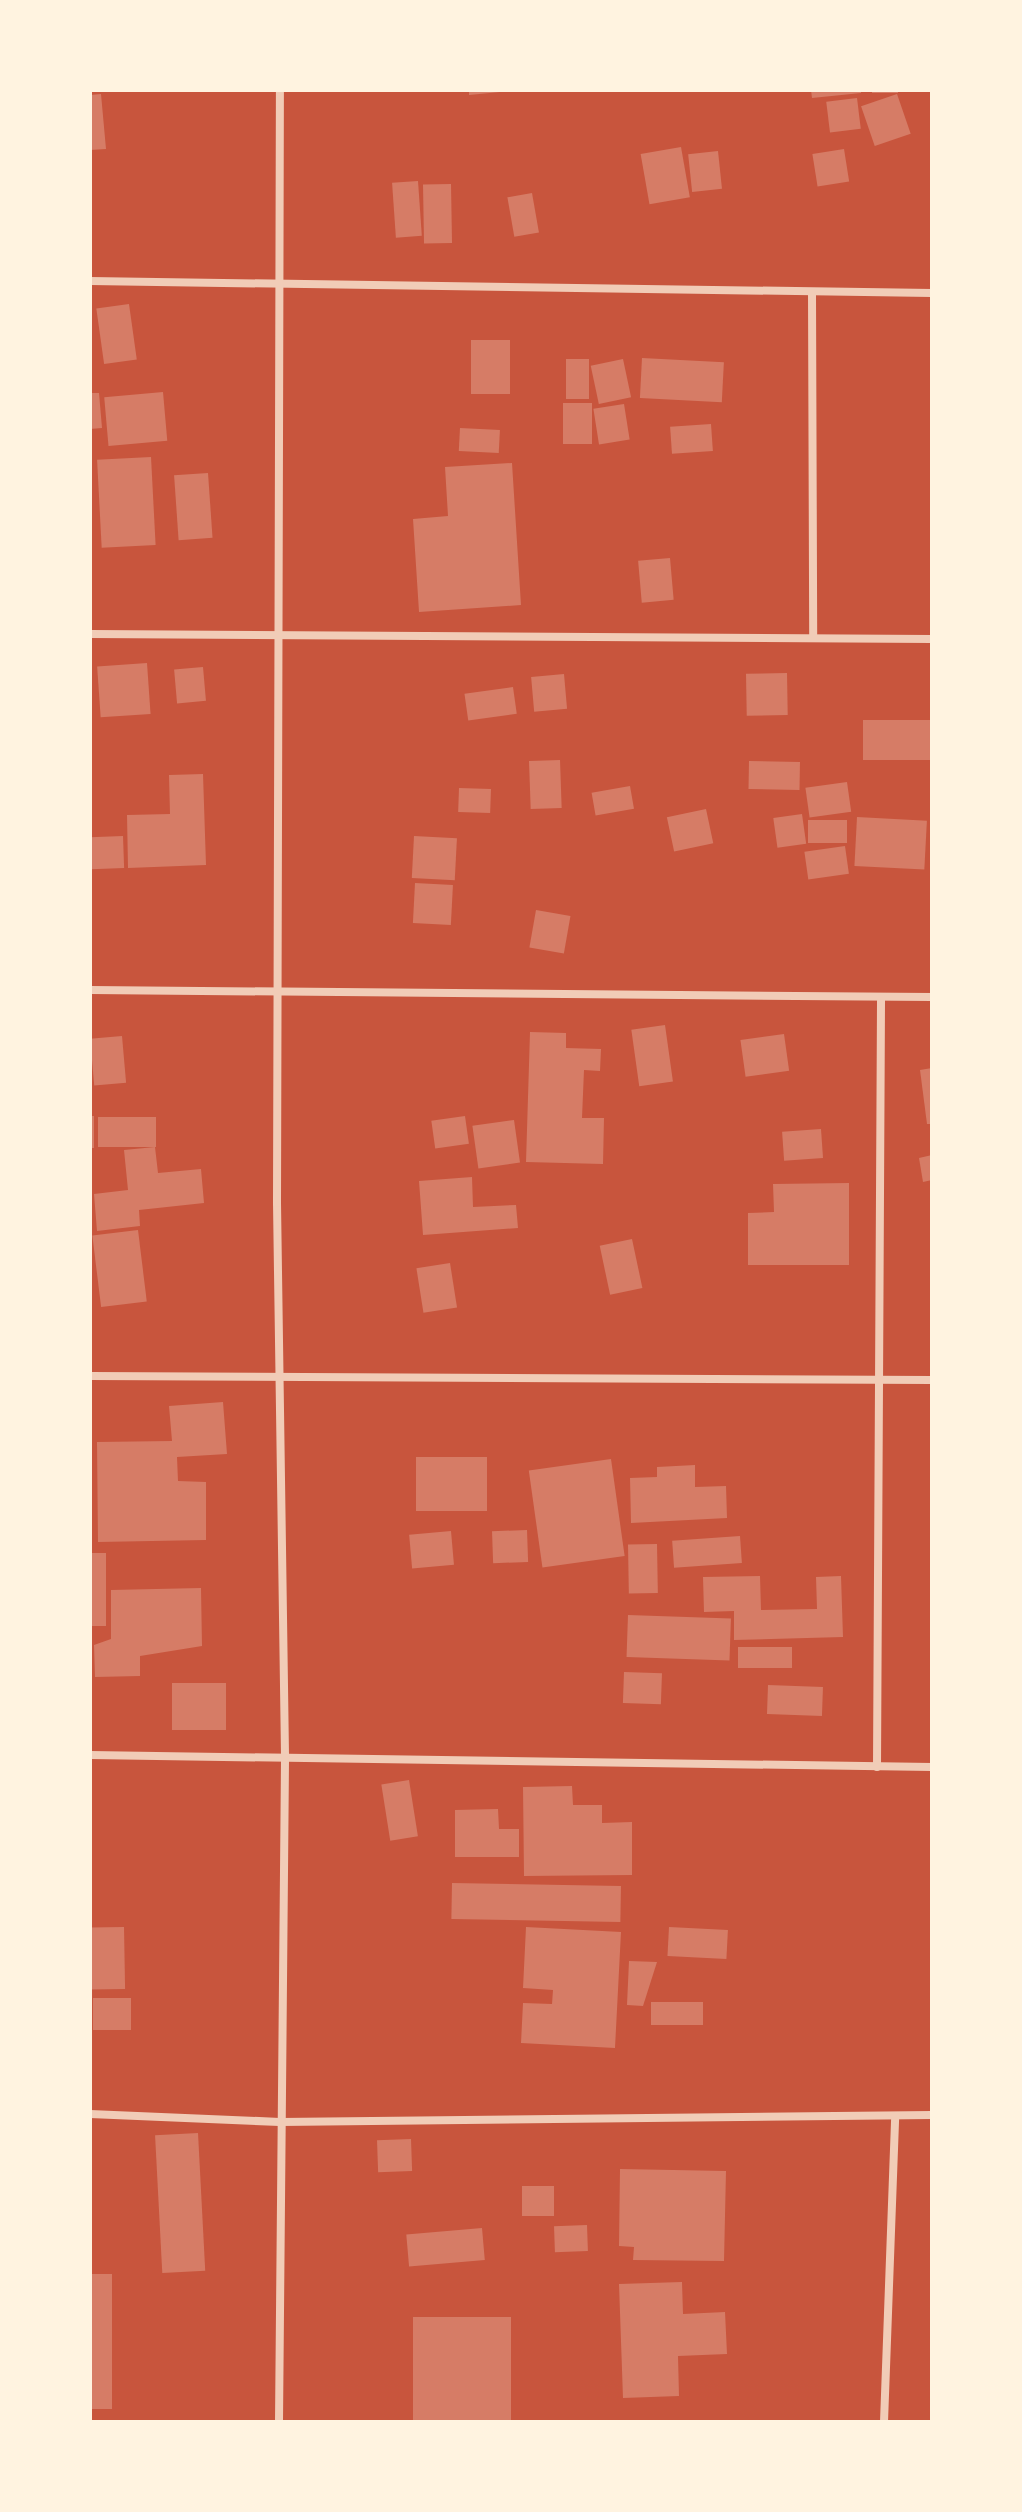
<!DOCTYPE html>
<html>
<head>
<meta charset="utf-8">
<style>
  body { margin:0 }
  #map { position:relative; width:1022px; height:2512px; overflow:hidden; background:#c8553d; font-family:Figtree,sans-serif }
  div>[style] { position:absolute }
  .building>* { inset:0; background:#d67c66; transform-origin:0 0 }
  .minor>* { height:8px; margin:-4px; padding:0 4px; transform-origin:4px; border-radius:4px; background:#f1ccb7 }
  span { translate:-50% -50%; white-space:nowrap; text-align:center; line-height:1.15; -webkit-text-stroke:7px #fff3e0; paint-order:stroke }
  .frame { position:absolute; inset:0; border:92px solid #fff3e0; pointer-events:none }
</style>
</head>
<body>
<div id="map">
  <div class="building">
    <i style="clip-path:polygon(469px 90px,500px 90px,500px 92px,469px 95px)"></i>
    <i style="clip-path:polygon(811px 90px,861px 90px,861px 93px,812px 98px)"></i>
    <i style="left:872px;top:90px;width:26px;height:3px"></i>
    <i style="clip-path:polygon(101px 94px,106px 149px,90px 150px,90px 95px)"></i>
    <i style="left:897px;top:94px;width:42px;height:38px;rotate:71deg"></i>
    <i style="left:857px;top:98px;width:31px;height:31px;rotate:83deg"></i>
    <i style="left:681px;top:147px;width:51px;height:41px;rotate:80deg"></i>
    <i style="left:844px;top:149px;width:33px;height:32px;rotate:81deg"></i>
    <i style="left:718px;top:151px;width:38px;height:30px;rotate:84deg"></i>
    <i style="left:418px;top:181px;width:55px;height:26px;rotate:86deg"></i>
    <i style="left:451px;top:184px;width:59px;height:28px;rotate:89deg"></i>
    <i style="left:532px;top:193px;width:40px;height:25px;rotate:80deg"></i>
    <i style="left:129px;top:304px;width:56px;height:33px;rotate:82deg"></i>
    <i style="left:471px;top:340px;width:39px;height:54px"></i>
    <i style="left:642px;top:358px;width:82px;height:40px;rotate:3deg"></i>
    <i style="left:566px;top:359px;width:23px;height:40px"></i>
    <i style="left:623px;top:359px;width:39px;height:33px;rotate:78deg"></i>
    <i style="left:163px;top:392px;width:49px;height:59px;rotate:85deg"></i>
    <i style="clip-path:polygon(90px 393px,99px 393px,102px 428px,90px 429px)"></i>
    <i style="left:563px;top:403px;width:29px;height:41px"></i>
    <i style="left:624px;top:404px;width:36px;height:31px;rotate:81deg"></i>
    <i style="left:711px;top:424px;width:27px;height:41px;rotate:86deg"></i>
    <i style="left:460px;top:428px;width:40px;height:23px;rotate:3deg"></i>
    <i style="left:151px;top:457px;width:88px;height:54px;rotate:87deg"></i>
    <i style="clip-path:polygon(512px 463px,521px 605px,419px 612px,413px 519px,448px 516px,445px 467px)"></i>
    <i style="left:208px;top:473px;width:65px;height:34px;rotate:86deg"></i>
    <i style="left:670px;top:558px;width:42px;height:32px;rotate:85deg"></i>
    <i style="left:147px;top:663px;width:51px;height:50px;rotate:86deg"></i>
    <i style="left:203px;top:667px;width:34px;height:29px;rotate:85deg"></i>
    <i style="left:787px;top:673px;width:42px;height:41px;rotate:89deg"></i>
    <i style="left:564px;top:674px;width:35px;height:33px;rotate:85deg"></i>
    <i style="left:513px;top:687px;width:27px;height:49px;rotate:82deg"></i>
    <i style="left:932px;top:720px;width:40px;height:69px;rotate:90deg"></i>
    <i style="left:560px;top:760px;width:48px;height:31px;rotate:88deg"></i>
    <i style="left:749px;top:761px;width:51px;height:28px;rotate:1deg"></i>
    <i style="clip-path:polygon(203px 774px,206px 865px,128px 868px,127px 815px,170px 814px,169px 775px)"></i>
    <i style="left:847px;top:782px;width:30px;height:42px;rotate:82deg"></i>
    <i style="left:630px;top:786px;width:23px;height:39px;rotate:80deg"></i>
    <i style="left:459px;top:788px;width:32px;height:24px;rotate:2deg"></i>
    <i style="left:706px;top:809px;width:35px;height:40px;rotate:78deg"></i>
    <i style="left:802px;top:814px;width:30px;height:29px;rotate:82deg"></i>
    <i style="left:857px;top:817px;width:70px;height:49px;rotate:3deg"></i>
    <i style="left:847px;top:820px;width:23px;height:39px;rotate:90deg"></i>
    <i style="left:123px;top:836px;width:32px;height:33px;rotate:88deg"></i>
    <i style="left:414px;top:836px;width:43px;height:42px;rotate:3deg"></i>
    <i style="left:845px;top:846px;width:28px;height:41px;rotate:82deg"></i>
    <i style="left:415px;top:883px;width:38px;height:40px;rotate:3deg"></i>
    <i style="left:536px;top:910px;width:35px;height:38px;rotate:10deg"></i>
    <i style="left:665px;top:1025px;width:57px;height:34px;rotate:82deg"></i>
    <i style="clip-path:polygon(530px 1032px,566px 1033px,566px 1048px,601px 1049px,600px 1071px,584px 1070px,582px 1118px,604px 1118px,603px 1164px,526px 1162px)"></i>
    <i style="left:784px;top:1034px;width:37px;height:44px;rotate:82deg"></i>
    <i style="left:122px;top:1036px;width:47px;height:32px;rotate:85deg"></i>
    <i style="clip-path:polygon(932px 1068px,932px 1124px,927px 1124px,920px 1070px)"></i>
    <i style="left:90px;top:1116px;width:4px;height:32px"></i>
    <i style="left:465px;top:1116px;width:28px;height:34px;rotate:82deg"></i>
    <i style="left:156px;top:1117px;width:30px;height:58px;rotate:90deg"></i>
    <i style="left:514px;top:1120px;width:43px;height:42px;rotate:82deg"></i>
    <i style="left:821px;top:1129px;width:29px;height:39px;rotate:86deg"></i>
    <i style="clip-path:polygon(155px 1147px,158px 1173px,201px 1169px,204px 1203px,139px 1210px,140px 1226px,97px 1231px,94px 1194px,128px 1190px,124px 1150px)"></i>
    <i style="clip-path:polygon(932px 1155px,932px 1180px,923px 1182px,919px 1158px)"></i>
    <i style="clip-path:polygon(472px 1177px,473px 1207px,516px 1205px,518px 1228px,423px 1235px,419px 1181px)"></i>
    <i style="clip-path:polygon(849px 1183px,849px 1265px,748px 1265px,748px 1213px,774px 1212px,773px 1184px)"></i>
    <i style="left:138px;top:1230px;width:72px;height:46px;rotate:83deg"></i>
    <i style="left:632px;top:1239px;width:50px;height:33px;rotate:78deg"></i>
    <i style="left:450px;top:1263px;width:45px;height:34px;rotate:81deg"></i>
    <i style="clip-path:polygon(223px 1402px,227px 1454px,177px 1457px,178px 1481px,206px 1482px,206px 1540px,98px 1542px,97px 1442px,172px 1441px,169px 1406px)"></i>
    <i style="left:416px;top:1457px;width:71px;height:54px"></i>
    <i style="left:611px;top:1459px;width:98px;height:83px;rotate:82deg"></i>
    <i style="clip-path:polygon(695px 1465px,695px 1487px,726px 1486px,727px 1518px,631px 1523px,630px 1478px,657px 1477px,657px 1467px)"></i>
    <i style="left:527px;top:1530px;width:32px;height:35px;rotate:88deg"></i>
    <i style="left:451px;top:1531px;width:34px;height:42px;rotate:85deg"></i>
    <i style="left:740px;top:1536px;width:27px;height:68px;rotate:86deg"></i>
    <i style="left:657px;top:1544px;width:49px;height:29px;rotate:89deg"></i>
    <i style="left:90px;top:1553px;width:16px;height:73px"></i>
    <i style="clip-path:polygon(760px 1576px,761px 1610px,817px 1609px,816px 1577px,841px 1576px,843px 1637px,734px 1640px,734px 1611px,704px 1612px,703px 1577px)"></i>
    <i style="clip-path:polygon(201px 1588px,202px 1646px,140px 1656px,140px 1676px,95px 1677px,94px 1645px,111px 1639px,111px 1590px)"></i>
    <i style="left:628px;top:1615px;width:103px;height:42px;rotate:2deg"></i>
    <i style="left:738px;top:1647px;width:54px;height:21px"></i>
    <i style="left:624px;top:1672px;width:38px;height:31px;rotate:2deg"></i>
    <i style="left:172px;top:1683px;width:54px;height:47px"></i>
    <i style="left:768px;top:1685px;width:55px;height:29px;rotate:2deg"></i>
    <i style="left:409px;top:1780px;width:57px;height:28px;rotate:81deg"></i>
    <i style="clip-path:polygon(572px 1786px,573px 1805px,602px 1805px,602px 1823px,632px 1822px,632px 1875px,524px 1876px,523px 1787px)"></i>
    <i style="clip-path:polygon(498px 1809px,499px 1829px,519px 1829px,519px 1857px,455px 1857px,455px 1810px)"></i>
    <i style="left:452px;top:1883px;width:169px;height:36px;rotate:1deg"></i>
    <i style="left:124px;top:1927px;width:62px;height:34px;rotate:89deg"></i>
    <i style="clip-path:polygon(526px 1927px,621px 1932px,615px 2048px,521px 2043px,523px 2003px,552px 2004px,553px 1990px,523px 1988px)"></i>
    <i style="left:669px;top:1927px;width:59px;height:29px;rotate:3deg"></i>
    <i style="clip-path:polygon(629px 1961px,657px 1962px,643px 2006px,627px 2005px)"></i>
    <i style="left:93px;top:1998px;width:38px;height:32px"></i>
    <i style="left:703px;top:2002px;width:23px;height:52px;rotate:90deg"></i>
    <i style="left:198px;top:2133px;width:138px;height:43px;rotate:87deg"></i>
    <i style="left:411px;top:2139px;width:32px;height:34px;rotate:88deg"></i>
    <i style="clip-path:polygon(620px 2169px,726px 2171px,724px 2261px,633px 2260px,634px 2247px,619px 2246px)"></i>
    <i style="left:522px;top:2186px;width:32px;height:30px"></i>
    <i style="left:587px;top:2225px;width:26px;height:33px;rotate:88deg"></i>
    <i style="left:482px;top:2228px;width:32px;height:76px;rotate:85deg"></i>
    <i style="left:90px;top:2274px;width:22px;height:135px"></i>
    <i style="clip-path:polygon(682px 2282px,683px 2314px,725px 2312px,727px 2354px,678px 2356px,679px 2396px,623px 2398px,619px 2284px)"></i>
    <i style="left:511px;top:2317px;width:105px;height:98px;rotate:90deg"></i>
  </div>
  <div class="minor">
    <i style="left:90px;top:281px;width:842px;rotate:0.82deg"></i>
    <i style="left:812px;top:293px;width:344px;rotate:89.8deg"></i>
    <i style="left:90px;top:634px;width:842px;rotate:0.34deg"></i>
    <i style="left:90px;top:990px;width:842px;rotate:0.48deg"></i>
    <i style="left:90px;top:1376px;width:842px;rotate:0.27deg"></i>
    <i style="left:90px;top:1755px;width:842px;rotate:0.82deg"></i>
    <i style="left:877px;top:1767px;width:769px;rotate:-89.7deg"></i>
    <i style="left:90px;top:2114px;width:190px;rotate:2.4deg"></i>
    <i style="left:280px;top:2122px;width:652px;rotate:-0.62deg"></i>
    <i style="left:279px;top:2422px;width:667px;rotate:-89.48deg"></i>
    <i style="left:285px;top:1755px;width:552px;rotate:-90.83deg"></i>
    <i style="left:277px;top:1203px;width:1113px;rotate:-89.85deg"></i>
    <i style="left:884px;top:2422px;width:306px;rotate:-87.9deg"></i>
  </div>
  <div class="frame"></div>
</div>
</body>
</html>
